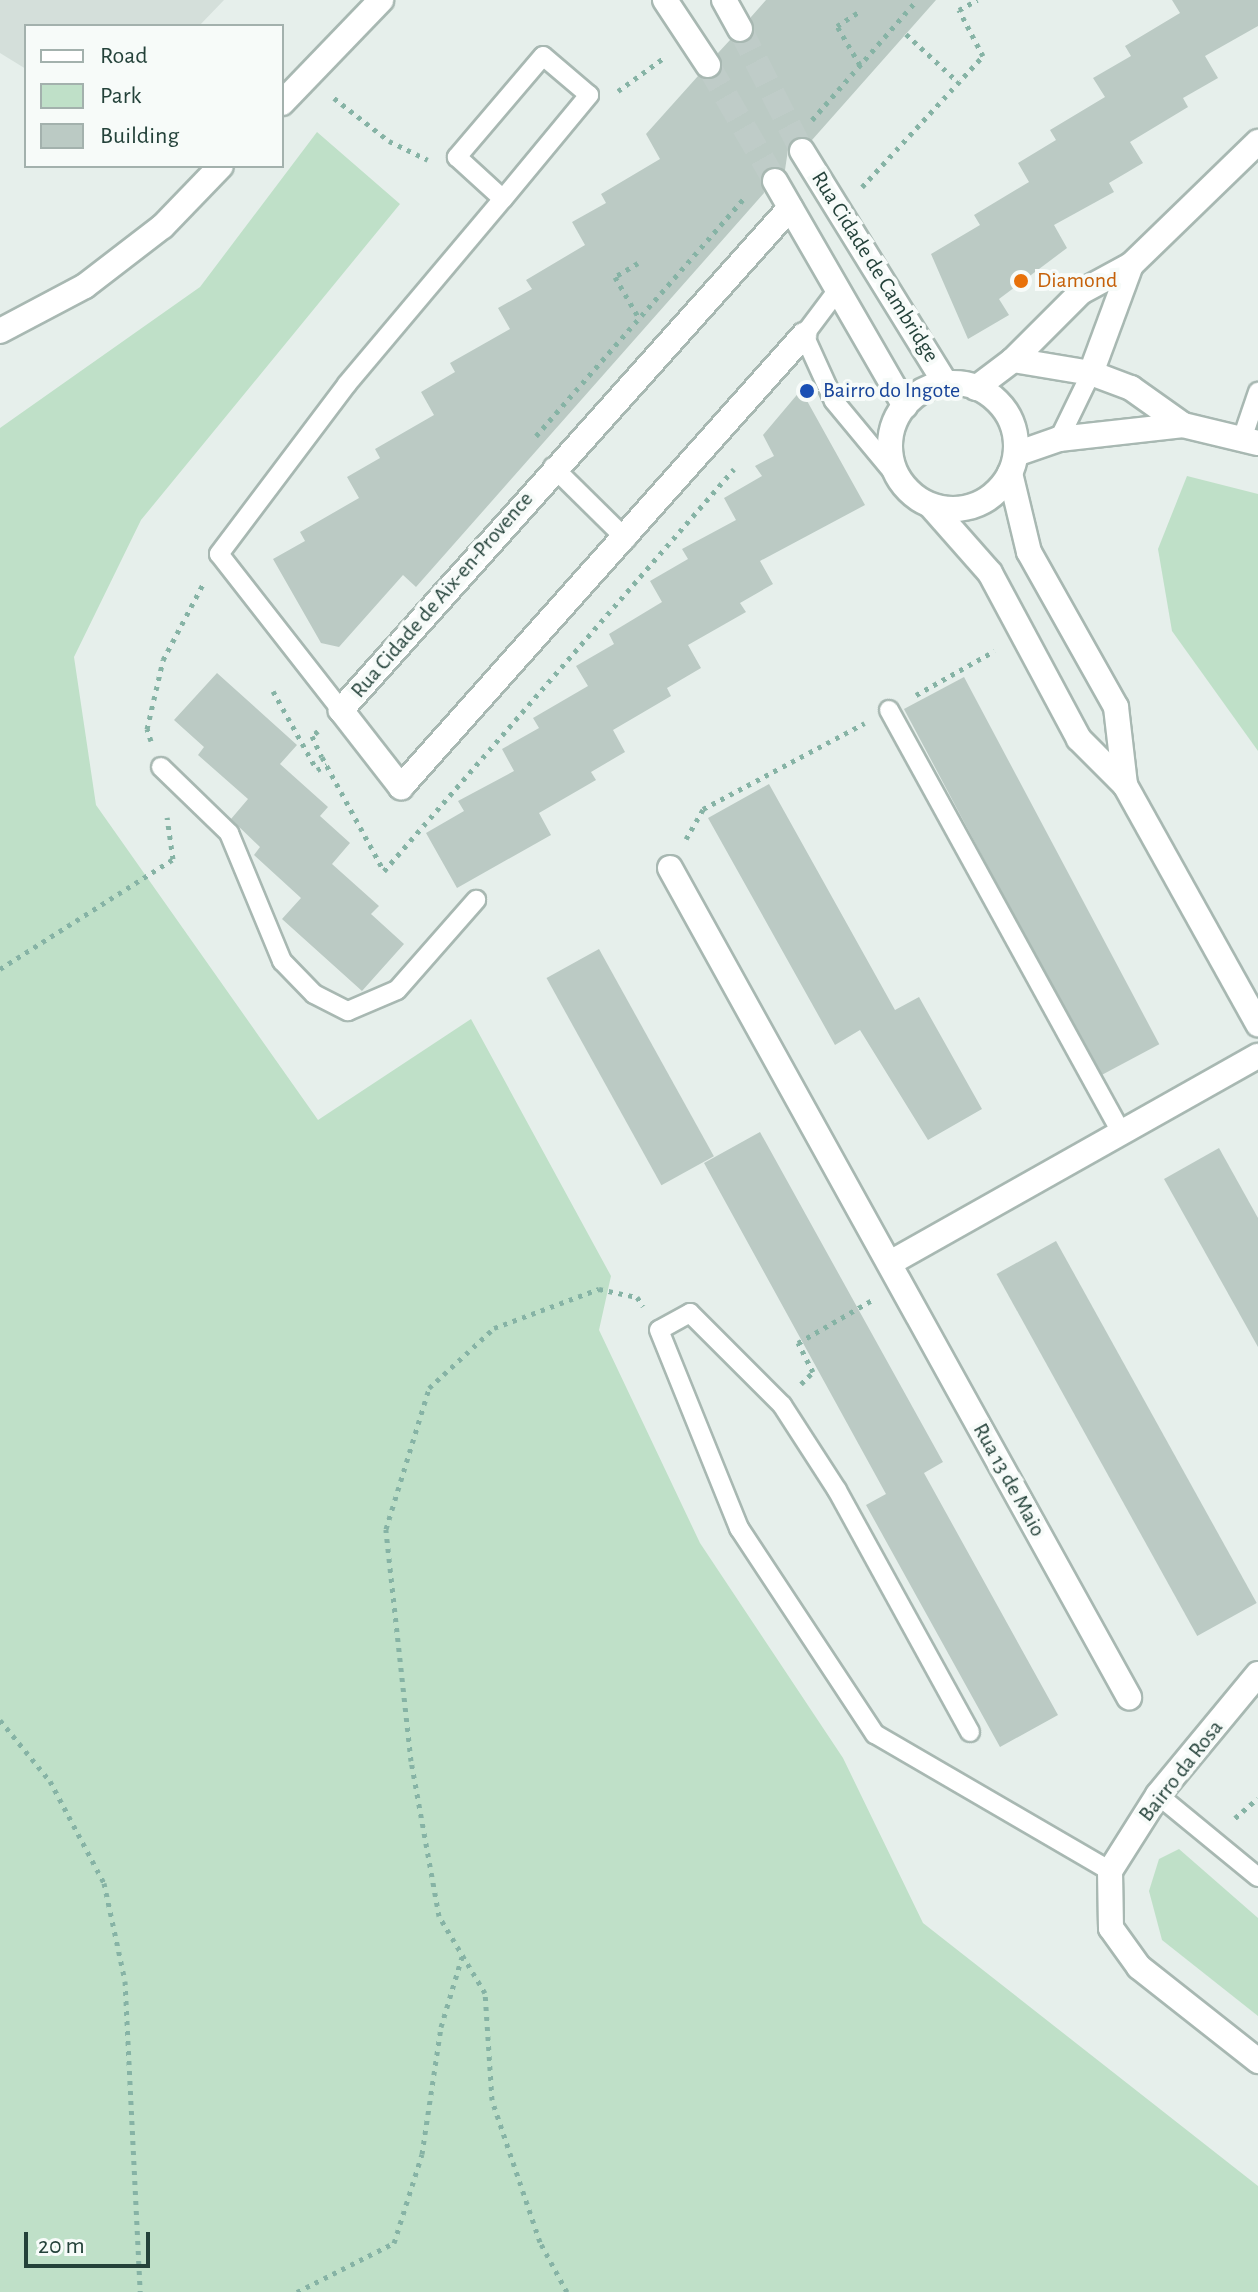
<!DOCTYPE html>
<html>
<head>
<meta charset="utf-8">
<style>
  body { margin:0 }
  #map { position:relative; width:1258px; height:2292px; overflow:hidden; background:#e6efeb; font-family:"Alegreya Sans",sans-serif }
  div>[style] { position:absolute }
  .built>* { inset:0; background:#d4dfda }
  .green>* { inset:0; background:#bfe0c8 }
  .building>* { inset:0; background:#bbcac4; transform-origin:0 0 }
  .tertiary-tunnel>* { height:24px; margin-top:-12px; transform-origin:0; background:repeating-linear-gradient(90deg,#bfccc8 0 24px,transparent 0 36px) }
  .path>* { height:5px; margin-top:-2.5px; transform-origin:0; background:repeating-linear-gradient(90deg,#86b3a5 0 4px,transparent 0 10px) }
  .roads { filter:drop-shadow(2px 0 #a8b8b2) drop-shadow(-2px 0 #a8b8b2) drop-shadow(0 2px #a8b8b2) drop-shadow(0 -2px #a8b8b2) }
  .service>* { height:18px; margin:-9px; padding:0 9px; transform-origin:9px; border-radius:9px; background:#fff }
  .minor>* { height:24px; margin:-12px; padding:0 12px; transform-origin:12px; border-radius:12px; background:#fff }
  .tertiary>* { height:24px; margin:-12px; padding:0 12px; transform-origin:12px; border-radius:12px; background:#fff }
  .tertiary>.ring { margin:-12px; padding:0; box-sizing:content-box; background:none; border:24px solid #fff; border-radius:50% }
  .dots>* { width:22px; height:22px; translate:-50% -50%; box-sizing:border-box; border:4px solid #f7fbf9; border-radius:50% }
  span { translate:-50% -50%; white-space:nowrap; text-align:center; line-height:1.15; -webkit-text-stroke:8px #f7fbf9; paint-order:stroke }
  .street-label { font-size:22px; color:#24423a }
  .food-label { font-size:22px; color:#c56008 }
  .left { translate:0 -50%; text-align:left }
  .transit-label { font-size:22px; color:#164399 }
  .legend { position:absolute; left:24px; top:24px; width:260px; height:144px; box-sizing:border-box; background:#f7fbf9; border:2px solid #a3b1ad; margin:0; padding:10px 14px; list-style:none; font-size:24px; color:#24423a }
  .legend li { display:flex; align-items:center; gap:16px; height:40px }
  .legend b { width:40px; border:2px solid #a3b1ad }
  .scale { position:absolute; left:24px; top:2232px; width:126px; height:36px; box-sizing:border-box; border:4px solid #24423a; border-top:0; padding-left:10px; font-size:24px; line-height:28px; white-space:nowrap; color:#24423a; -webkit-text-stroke:6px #f7fbf9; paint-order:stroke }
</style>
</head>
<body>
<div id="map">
  <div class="built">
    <i style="clip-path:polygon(0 0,224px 0,199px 26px,26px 26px,26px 69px,0 53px)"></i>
  </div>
  <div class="green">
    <i style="clip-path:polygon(317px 132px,400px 204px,141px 520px,74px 657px,96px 805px,318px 1120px,471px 1019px,611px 1276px,599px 1330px,700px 1543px,843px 1758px,923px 1923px,1258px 2186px,1258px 2292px,0 2292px,0 428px,200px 287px)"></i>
    <i style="clip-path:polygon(1187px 476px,1258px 494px,1258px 751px,1172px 631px,1158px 549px)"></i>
    <i style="clip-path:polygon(1179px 1849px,1258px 1918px,1258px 2016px,1162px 1940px,1149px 1891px,1159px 1859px)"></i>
  </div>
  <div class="building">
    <i style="clip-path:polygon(766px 0,936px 0,812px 140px,789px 143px,785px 170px,762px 173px,764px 193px,416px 587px,403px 575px,339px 647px,321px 643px,273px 559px,305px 541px,300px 532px,359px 498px,347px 477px,380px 458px,375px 449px,434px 415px,421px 392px,455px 372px,450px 363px,510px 329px,498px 308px,532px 289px,526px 280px,585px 245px,572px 222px,606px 203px,601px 194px,660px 159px,646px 134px,698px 76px,717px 77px,718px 53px,730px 40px,752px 37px,751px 17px)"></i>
    <i style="clip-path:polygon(1172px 0,1258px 0,1258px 26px,1205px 56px,1218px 78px,1183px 98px,1188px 107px,1130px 142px,1143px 163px,1109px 183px,1114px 192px,1054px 225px,1067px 248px,999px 299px,1009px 315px,968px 339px,931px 254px,980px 225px,974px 215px,1029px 182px,1018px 163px,1056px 140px,1050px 130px,1105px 97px,1093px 78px,1131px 56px,1125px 46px,1180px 13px)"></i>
    <i style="clip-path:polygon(801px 390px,865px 505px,760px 561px,773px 584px,740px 603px,746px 612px,688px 645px,701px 668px,667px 688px,671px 696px,613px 730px,625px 752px,591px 772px,596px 780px,539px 813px,551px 835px,457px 888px,426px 833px,464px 811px,458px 801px,514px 771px,502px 749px,539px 728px,533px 718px,588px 686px,576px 666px,614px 644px,609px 634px,662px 602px,650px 581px,688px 559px,682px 549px,736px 520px,724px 498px,762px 476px,755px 466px,774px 456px,763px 435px)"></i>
    <i style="clip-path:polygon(217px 673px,297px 745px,280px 764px,328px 807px,320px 816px,350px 843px,332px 864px,379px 906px,371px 914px,404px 944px,362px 991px,282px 919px,301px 898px,254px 855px,260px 847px,231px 819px,248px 799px,198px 755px,204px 747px,174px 720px)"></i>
    <i style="left:964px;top:677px;width:416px;height:68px;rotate:62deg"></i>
    <i style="clip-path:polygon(769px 784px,895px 1010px,919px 997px,982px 1109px,928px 1140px,860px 1030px,835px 1045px,708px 818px)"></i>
    <i style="left:599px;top:949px;width:237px;height:60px;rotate:61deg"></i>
    <i style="clip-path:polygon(760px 1132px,943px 1462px,924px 1473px,1058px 1715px,1000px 1747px,866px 1505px,886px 1494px,704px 1163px)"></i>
    <i style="clip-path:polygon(1219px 1148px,1258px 1218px,1258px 1347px,1164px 1179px)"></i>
    <i style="left:1056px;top:1241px;width:414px;height:68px;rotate:61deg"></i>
  </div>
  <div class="tertiary-tunnel">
    <i style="left:740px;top:29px;width:137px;rotate:63.1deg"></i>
    <i style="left:708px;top:65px;width:134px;rotate:60deg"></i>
  </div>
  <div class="path">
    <i style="left:906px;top:34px;width:71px;rotate:42.7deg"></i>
    <i style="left:860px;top:65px;width:45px;rotate:-120.5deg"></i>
    <i style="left:837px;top:26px;width:27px;rotate:-33deg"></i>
    <i style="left:618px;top:91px;width:58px;rotate:-35.9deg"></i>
    <i style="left:334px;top:98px;width:70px;rotate:38deg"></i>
    <i style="left:389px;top:141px;width:43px;rotate:26deg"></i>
    <i style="left:812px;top:120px;width:159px;rotate:-48.8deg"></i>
    <i style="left:862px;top:187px;width:178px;rotate:-47.3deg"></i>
    <i style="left:983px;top:56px;width:52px;rotate:-117.6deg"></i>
    <i style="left:959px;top:10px;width:21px;rotate:-29deg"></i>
    <i style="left:638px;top:263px;width:27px;rotate:149deg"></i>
    <i style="left:615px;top:277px;width:48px;rotate:59.7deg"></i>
    <i style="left:536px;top:436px;width:317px;rotate:-48.8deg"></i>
    <i style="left:273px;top:691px;width:90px;rotate:60.9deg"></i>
    <i style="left:317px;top:770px;width:11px;rotate:-27deg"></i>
    <i style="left:916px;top:695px;width:90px;rotate:-29.4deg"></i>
    <i style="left:318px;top:731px;width:8px;rotate:140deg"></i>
    <i style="left:312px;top:736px;width:23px;rotate:65deg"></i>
    <i style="left:322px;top:757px;width:130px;rotate:61.5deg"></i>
    <i style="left:384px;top:871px;width:533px;rotate:-48.96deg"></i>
    <i style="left:151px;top:741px;width:13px;rotate:-108deg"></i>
    <i style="left:147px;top:729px;width:71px;rotate:-76.9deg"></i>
    <i style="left:163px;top:660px;width:86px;rotate:-62.2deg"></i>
    <i style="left:686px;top:839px;width:34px;rotate:-60deg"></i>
    <i style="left:703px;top:809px;width:183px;rotate:-28deg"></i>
    <i style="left:0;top:969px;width:205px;rotate:-32.4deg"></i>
    <i style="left:173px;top:859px;width:42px;rotate:-98.1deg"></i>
    <i style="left:801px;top:1384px;width:17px;rotate:-45deg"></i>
    <i style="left:813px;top:1372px;width:33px;rotate:-117deg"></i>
    <i style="left:798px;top:1343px;width:88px;rotate:-30.1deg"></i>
    <i style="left:0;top:1720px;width:79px;rotate:50.7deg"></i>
    <i style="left:50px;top:1781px;width:115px;rotate:62.1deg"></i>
    <i style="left:104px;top:1883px;width:100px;rotate:77.9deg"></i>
    <i style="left:125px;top:1981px;width:311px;rotate:87.2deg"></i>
    <i style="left:1235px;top:1818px;width:30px;rotate:-41deg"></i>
    <i style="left:297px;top:2292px;width:109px;rotate:-26.8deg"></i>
    <i style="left:394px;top:2243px;width:93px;rotate:-72.5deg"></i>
    <i style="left:422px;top:2154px;width:128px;rotate:-81.5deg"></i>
    <i style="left:441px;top:2027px;width:73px;rotate:-73.3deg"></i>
    <i style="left:567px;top:2292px;width:57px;rotate:-118.4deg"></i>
    <i style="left:540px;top:2242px;width:150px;rotate:-108.7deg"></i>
    <i style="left:492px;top:2100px;width:107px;rotate:-93.7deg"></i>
    <i style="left:485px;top:1993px;width:90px;rotate:-120.9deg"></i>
    <i style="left:439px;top:1916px;width:158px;rotate:-100.2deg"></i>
    <i style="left:411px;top:1761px;width:233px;rotate:-96.2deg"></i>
    <i style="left:386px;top:1529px;width:147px;rotate:-73deg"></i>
    <i style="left:429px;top:1388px;width:88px;rotate:-42.7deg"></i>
    <i style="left:494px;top:1328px;width:112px;rotate:-20.4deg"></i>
    <i style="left:599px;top:1289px;width:39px;rotate:12deg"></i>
    <i style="left:637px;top:1297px;width:11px;rotate:56deg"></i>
  </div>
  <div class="roads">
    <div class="service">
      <i style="left:837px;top:291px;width:55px;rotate:126.9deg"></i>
      <i style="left:804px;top:335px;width:72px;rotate:65.6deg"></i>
      <i style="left:834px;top:401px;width:100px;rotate:50.3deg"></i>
      <i style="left:1059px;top:439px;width:73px;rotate:-64.1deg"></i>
      <i style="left:1242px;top:439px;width:50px;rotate:-71.2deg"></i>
      <i style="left:553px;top:467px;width:103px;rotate:44.6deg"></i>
      <i style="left:341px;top:710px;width:198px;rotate:-128deg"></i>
      <i style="left:219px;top:554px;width:213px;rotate:-53deg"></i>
      <i style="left:347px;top:384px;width:242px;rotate:-49.9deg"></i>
      <i style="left:503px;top:199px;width:135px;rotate:-50.4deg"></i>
      <i style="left:589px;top:95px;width:60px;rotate:-139.7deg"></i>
      <i style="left:543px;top:56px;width:133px;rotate:130.4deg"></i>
      <i style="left:457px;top:157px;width:62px;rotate:42.4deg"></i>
      <i style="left:889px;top:710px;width:483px;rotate:61.2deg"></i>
      <i style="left:161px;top:767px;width:95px;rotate:44.1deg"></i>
      <i style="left:229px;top:833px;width:139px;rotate:67.5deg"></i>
      <i style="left:282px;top:961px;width:46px;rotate:45.9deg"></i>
      <i style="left:314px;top:994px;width:38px;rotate:27deg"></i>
      <i style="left:348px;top:1011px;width:53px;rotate:-23.2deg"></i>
      <i style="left:397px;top:990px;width:120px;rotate:-48.7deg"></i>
      <i style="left:970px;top:1732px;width:276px;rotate:-118.8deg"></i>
      <i style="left:837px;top:1490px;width:101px;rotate:-122.9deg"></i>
      <i style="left:782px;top:1405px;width:130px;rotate:-135deg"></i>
      <i style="left:690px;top:1313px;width:35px;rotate:151deg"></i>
      <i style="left:659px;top:1330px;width:214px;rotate:68deg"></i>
      <i style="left:739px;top:1528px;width:247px;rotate:56.6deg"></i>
      <i style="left:875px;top:1734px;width:272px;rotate:30.2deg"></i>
      <i style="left:1158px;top:1795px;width:129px;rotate:39.4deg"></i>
    </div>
    <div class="minor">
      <i style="left:790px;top:208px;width:674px;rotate:131.81deg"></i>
      <i style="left:341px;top:710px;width:98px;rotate:52.1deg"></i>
      <i style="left:401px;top:787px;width:606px;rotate:-48.28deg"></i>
      <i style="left:1013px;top:360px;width:96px;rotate:-45deg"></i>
      <i style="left:1081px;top:292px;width:57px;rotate:-28.4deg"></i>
      <i style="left:1131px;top:265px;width:177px;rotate:-44.1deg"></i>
      <i style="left:1091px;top:373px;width:115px;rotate:-69.7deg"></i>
      <i style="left:670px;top:868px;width:948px;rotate:61.03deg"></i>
      <i style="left:890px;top:1263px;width:422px;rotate:-29.4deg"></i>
      <i style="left:1258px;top:1674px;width:157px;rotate:129.6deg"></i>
      <i style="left:1158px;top:1795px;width:90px;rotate:122.3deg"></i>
      <i style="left:1110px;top:1871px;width:57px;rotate:89deg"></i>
      <i style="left:1111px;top:1928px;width:48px;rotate:54.3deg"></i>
      <i style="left:1139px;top:1967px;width:152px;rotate:38.3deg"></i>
    </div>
    <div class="tertiary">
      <i style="left:665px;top:0;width:78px;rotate:56.5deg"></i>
      <i style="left:724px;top:0;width:33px;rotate:61deg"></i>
      <i style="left:282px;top:103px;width:143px;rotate:-46.1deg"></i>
      <i style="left:802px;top:151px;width:274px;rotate:58.3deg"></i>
      <i style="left:775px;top:181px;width:260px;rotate:60deg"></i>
      <i style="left:0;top:331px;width:96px;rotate:-27.9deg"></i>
      <i style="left:85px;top:286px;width:98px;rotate:-37.6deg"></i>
      <i style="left:163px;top:226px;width:83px;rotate:-46deg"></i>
      <i class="ring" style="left:890px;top:383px;width:102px;height:102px"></i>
      <i style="left:976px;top:388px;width:46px;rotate:-37.1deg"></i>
      <i style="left:1013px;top:360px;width:79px;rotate:9.5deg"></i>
      <i style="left:1091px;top:373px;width:43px;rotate:20.6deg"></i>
      <i style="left:1131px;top:388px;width:64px;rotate:35.4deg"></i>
      <i style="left:1016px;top:454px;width:46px;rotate:-19.2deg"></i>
      <i style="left:1059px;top:439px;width:125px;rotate:-6.4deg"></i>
      <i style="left:1183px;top:425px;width:77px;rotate:13.5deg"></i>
      <i style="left:1010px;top:473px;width:81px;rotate:76.5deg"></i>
      <i style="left:1029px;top:552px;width:178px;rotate:60.7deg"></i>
      <i style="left:1116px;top:707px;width:79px;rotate:83.4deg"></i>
      <i style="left:931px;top:506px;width:89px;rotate:48.6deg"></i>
      <i style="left:990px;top:573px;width:188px;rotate:61.8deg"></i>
      <i style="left:1079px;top:739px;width:65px;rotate:45deg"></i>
      <i style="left:1125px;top:785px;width:274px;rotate:60.9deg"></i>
    </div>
  </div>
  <div class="dots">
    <i style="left:1021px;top:281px;background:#e8710a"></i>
    <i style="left:807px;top:391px;background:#1a4fb4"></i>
  </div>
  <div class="street-label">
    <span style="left:875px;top:267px;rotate:58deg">Rua Cidade de Cambridge</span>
    <span style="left:442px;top:595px;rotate:-49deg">Rua Cidade de Aix-en-Provence</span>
    <span style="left:1009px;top:1480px;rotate:61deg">Rua 13 de Maio</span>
    <span style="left:1181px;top:1771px;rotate:-52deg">Bairro da Rosa</span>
  </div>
  <div class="food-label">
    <span class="left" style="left:1037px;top:281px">Diamond</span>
  </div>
  <div class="transit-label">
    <span class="left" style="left:823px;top:391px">Bairro do Ingote</span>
  </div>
  <ul class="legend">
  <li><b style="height:10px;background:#fff"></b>Road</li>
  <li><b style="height:22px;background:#bfe0c8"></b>Park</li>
  <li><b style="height:22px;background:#bbcac4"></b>Building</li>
  </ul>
  <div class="scale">20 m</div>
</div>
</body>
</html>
